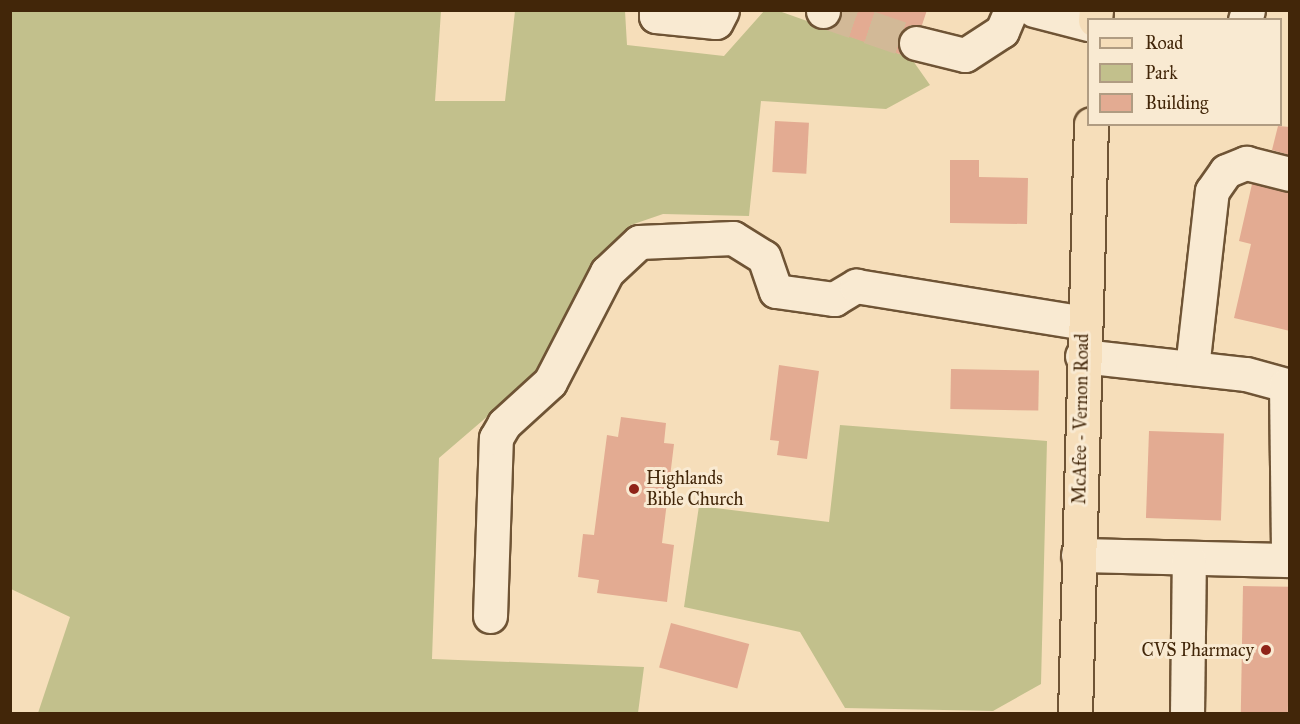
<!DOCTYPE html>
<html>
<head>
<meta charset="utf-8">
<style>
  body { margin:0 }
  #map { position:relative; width:1300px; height:724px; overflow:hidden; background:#f6deba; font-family:"IM FELL Great Primer",serif }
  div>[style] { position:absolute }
  .green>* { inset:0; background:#c2c08c }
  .building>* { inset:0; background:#e3ab92; transform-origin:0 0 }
  .minor-tunnel>* { height:33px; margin-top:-16.5px; transform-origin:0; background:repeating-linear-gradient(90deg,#d2b997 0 33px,transparent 0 49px) }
  .roads { filter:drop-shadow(2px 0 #6f5435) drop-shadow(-2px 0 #6f5435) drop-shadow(0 2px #6f5435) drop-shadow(0 -2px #6f5435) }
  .minor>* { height:33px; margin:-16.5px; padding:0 16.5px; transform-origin:16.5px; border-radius:16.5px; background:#f9ead2 }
  .major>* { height:33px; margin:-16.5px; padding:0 16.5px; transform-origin:16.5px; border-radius:16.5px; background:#f6deba }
  .dots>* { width:16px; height:16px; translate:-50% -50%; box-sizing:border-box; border:3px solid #f9ead2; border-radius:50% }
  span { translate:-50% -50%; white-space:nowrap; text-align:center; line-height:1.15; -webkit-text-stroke:6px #f9ead2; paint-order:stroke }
  .street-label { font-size:18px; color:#422609 }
  .poi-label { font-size:18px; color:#422609 }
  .left { translate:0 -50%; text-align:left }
  .right { translate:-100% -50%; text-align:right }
  .frame { position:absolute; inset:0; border:12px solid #422609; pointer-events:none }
  .legend { position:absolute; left:1087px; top:18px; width:195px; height:108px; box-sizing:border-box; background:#f9ead2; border:2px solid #b09c82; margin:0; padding:8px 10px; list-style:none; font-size:18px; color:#422609 }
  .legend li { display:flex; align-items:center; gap:12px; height:30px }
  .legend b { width:30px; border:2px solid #b09c82 }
</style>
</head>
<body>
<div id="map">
  <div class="green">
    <i style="clip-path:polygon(11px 11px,441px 11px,435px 101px,505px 101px,515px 11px,625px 11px,627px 45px,724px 56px,764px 11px,779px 11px,911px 58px,930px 85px,886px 109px,761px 101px,749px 216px,663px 214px,631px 225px,595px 265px,531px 379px,439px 458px,432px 659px,644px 667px,638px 713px,38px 713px,70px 617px,11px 589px)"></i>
    <i style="clip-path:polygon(840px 425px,1047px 441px,1041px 684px,993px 711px,845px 708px,800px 632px,684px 607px,699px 506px,829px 522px)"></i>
  </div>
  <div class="building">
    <i style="clip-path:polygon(842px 10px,927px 10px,922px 25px,911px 25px,902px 31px,898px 39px,902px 55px,827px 29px,839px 21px)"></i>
    <i style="left:775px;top:121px;width:34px;height:51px;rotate:3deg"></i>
    <i style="clip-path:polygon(1278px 126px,1290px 127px,1290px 155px,1272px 150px)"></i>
    <i style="clip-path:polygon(950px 160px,979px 160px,979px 177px,1028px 178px,1027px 224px,950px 223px)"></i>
    <i style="clip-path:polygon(1252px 184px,1290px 192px,1290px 331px,1234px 318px,1251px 244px,1239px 241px)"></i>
    <i style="clip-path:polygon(779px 365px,819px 371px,807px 459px,777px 455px,779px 441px,770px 440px)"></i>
    <i style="left:951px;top:369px;width:88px;height:40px;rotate:1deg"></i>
    <i style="clip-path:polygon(621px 417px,666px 423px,664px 443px,674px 444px,662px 543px,674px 545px,667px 602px,597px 593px,599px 580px,578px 577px,583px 534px,594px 535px,607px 435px,618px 437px)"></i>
    <i style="left:1149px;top:431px;width:75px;height:87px;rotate:2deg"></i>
    <i style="left:1243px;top:586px;width:47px;height:128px;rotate:1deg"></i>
    <i style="left:671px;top:623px;width:81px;height:46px;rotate:15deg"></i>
  </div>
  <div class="minor-tunnel">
    <i style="left:823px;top:11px;width:98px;rotate:19deg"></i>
  </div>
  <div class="roads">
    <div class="minor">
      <i style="left:656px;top:10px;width:6px;rotate:90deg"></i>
      <i style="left:656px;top:16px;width:60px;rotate:5.7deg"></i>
      <i style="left:716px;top:22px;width:13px;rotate:-63deg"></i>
      <i style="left:823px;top:10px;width:1px;rotate:90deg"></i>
      <i style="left:1034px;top:10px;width:56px;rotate:14.5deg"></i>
      <i style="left:1245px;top:20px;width:10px;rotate:-73deg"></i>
      <i style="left:916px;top:43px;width:50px;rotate:13.8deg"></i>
      <i style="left:965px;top:55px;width:44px;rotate:-33deg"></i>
      <i style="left:1002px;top:31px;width:23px;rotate:-67deg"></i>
      <i style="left:1082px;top:356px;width:165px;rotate:6.3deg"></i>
      <i style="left:1246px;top:374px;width:46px;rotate:15.3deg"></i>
      <i style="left:1192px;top:368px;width:178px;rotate:-83.6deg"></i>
      <i style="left:1212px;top:191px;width:24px;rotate:-55deg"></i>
      <i style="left:1226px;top:171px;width:22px;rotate:-22deg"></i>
      <i style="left:1246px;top:163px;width:45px;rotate:14deg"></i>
      <i style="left:1286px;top:385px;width:175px;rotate:89.3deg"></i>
      <i style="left:1078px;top:555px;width:212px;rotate:1.4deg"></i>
      <i style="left:490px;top:616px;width:178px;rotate:-88.1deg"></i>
      <i style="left:496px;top:438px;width:16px;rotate:-60deg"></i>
      <i style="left:504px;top:424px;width:62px;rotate:-42.4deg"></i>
      <i style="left:550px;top:382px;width:124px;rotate:-62.6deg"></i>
      <i style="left:607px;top:272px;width:44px;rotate:-43.2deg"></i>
      <i style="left:639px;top:242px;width:94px;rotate:-2.4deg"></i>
      <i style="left:733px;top:238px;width:36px;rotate:32deg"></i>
      <i style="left:764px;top:257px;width:36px;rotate:71deg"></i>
      <i style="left:776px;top:291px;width:59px;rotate:7.9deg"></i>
      <i style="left:834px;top:299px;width:26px;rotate:-31deg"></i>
      <i style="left:856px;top:286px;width:231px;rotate:9.2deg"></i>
      <i style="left:1187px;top:714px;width:155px;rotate:-89.3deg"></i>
    </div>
    <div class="major">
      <i style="left:1095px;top:20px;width:10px;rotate:-84deg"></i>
      <i style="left:1075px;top:714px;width:590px;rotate:-88.45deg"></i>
    </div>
  </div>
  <div class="dots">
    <i style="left:634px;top:489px;background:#8f2418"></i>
    <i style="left:1266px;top:650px;background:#8f2418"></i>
  </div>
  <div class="street-label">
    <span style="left:1081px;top:419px;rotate:-89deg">McAfee - Vernon Road</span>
  </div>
  <div class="poi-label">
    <span class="left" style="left:646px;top:489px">Highlands<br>Bible Church</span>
    <span class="right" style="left:1254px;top:650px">CVS Pharmacy</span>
  </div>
  <div class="frame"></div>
  <ul class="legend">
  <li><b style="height:8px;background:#f6deba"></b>Road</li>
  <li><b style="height:16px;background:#c2c08c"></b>Park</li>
  <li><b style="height:16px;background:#e3ab92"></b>Building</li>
  </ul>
</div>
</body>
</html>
